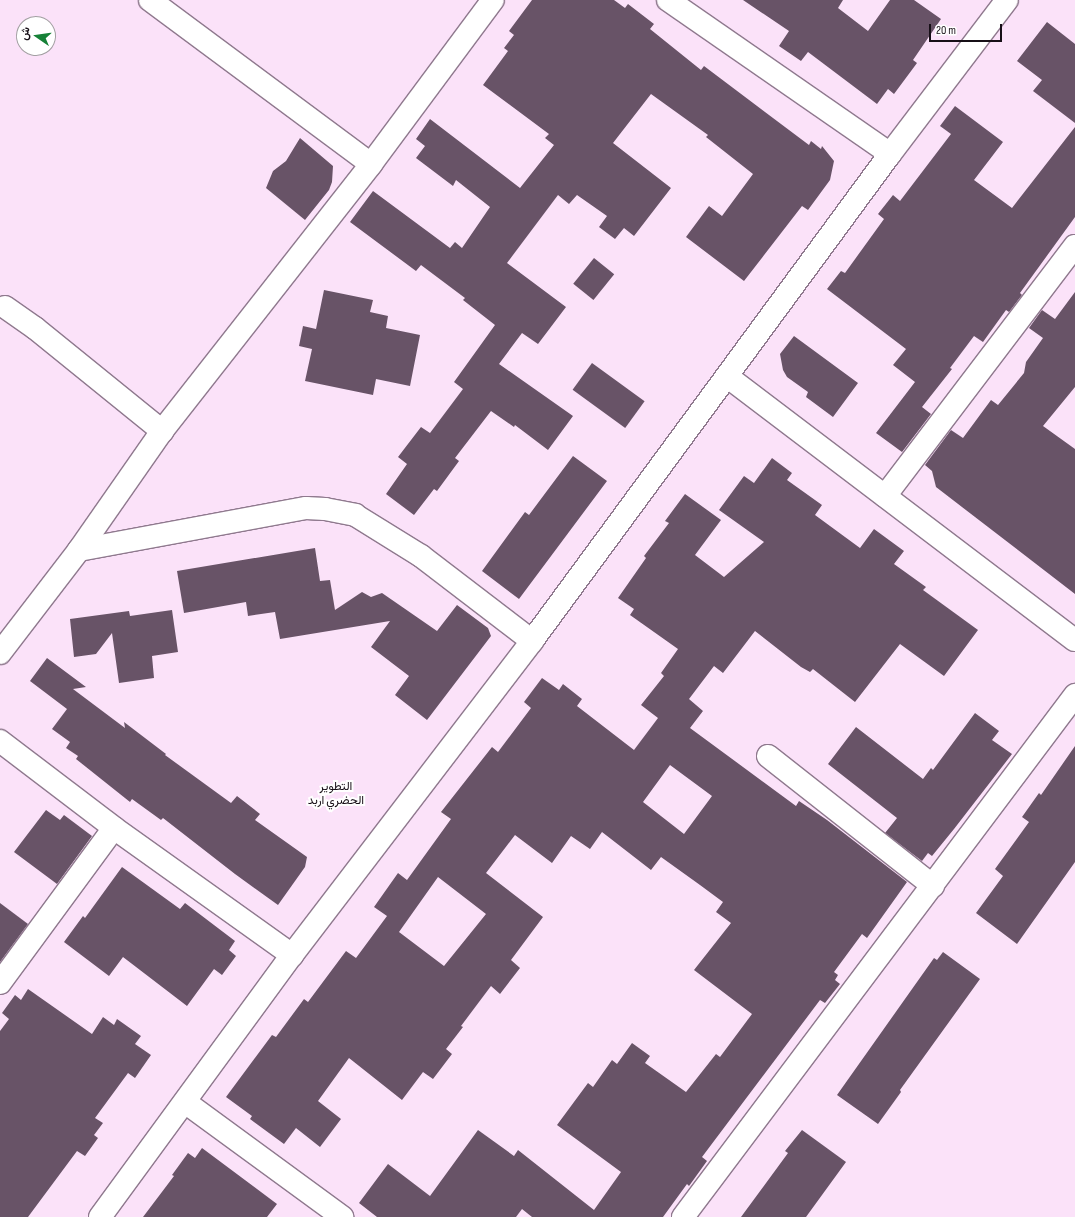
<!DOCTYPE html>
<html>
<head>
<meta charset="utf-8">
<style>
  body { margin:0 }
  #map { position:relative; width:1075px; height:1217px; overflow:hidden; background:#fbe2f9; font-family:"Sofia Sans Condensed",Vazirmatn,sans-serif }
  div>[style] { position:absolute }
  .building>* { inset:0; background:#685367; transform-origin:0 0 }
  .roads { filter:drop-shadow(1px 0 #8f798e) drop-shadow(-1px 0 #8f798e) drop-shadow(0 1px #8f798e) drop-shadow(0 -1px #8f798e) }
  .minor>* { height:22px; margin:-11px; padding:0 11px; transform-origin:11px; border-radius:11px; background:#fff }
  span { translate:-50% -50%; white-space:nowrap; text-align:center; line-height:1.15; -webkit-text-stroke:4px #fff; paint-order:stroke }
  .neighbourhood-label { font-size:12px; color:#170f17 }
  .north { position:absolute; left:16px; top:16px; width:40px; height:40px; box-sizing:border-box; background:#fff; border:1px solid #a29fa2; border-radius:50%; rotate:283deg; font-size:11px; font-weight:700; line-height:16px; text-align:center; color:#170f17 }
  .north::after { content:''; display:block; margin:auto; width:14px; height:18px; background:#168137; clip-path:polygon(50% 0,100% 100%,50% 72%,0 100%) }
  .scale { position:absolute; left:929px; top:24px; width:73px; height:18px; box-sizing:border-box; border:2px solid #170f17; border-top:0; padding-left:5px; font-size:12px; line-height:14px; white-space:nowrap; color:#170f17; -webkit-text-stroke:3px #fff; paint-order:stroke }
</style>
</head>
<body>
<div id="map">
  <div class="building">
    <i style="clip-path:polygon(532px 0,614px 0,625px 8px,628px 4px,654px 24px,650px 29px,701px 70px,704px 66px,809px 145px,811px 141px,821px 149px,822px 146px,834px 161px,830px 180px,808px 210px,802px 206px,744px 281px,686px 237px,709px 206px,722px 216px,753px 174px,706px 137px,708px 135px,651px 94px,613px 143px,671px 188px,634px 236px,624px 228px,615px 239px,599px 227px,607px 216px,577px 195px,569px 204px,558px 195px,507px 263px,566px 307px,538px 344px,522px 333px,499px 364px,573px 416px,548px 450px,515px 425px,514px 427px,491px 411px,455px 458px,459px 461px,437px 491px,434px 489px,414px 515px,386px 494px,407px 464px,398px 457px,421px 427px,430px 433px,463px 389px,454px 382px,495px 325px,463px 300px,465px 298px,421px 265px,416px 271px,350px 222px,373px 191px,450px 248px,455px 242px,462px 248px,490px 207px,456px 180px,453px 186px,416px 158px,425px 146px,416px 139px,430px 119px,520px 188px,554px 145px,545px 138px,549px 134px,483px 85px,508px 51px,504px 48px,514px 35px,509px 31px)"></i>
    <i style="clip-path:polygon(743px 0,843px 0,838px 8px,868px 31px,890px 0,914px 0,941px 19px,913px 60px,917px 63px,894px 94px,888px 89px,877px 104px,808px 52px,801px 61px,779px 46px,789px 31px)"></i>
    <i style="clip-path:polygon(1047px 22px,1075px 44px,1075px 123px,1033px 91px,1042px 80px,1017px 61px)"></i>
    <i style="clip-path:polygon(955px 106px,1003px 142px,974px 180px,1012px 208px,1075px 127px,1075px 217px,1020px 293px,1022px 295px,1009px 312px,1006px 310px,983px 342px,974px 336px,950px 368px,952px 369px,922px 407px,931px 414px,902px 452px,876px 433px,915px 382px,893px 365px,906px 349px,827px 289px,841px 271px,845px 273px,884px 219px,878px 214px,893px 195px,900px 201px,951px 134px,940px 126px)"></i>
    <i style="clip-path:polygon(300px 138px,333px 166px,332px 182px,329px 190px,305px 220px,266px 188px,273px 171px,286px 161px)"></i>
    <i style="left:594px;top:258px;width:26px;height:33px;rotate:39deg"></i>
    <i style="clip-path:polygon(324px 290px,373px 300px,370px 312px,388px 316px,386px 328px,420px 335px,410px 386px,376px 379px,373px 395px,305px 381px,312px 349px,299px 346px,303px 326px,316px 329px)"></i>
    <i style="clip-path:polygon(1075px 292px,1075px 387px,1043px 426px,1075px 449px,1075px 594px,936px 487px,932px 471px,925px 465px,951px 430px,963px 438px,991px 400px,998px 405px,1024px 373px,1026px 362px,1043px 338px,1029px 328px,1042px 310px,1055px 319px)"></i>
    <i style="clip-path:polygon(794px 336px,858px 383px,833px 417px,806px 397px,808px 392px,787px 377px,783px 370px,780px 354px)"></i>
    <i style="left:592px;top:363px;width:65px;height:33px;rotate:36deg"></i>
    <i style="clip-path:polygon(573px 456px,607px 481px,519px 599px,482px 571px,525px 512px,529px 515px)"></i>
    <i style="clip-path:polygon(evenodd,772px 458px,792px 473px,787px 480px,822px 505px,815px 515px,860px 548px,874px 529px,904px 551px,894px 564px,926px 587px,923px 590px,978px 630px,944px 676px,900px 644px,855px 702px,813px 669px,810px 672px,801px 667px,755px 631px,723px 673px,714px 666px,689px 699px,703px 711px,690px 728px,796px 806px,799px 801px,827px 820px,907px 882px,867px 938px,862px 934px,834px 972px,838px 975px,835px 980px,840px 984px,825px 1003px,820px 1000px,702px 1157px,707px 1161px,689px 1186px,687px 1184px,663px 1217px,532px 1217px,522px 1209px,516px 1217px,377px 1217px,359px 1203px,388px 1164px,430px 1196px,478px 1130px,514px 1156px,518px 1150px,594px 1210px,621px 1172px,557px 1125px,588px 1083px,593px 1087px,612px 1060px,617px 1064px,632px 1043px,650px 1056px,645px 1063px,686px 1092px,716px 1054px,720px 1057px,752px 1014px,694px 970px,731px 923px,716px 912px,723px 902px,700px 885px,661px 857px,651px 870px,602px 832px,590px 849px,571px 836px,552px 863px,515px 835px,486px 873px,543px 917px,511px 960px,520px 968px,500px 994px,491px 986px,461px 1026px,463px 1027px,446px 1049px,452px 1054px,433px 1079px,423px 1072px,402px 1100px,349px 1058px,318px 1101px,341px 1119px,320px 1147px,296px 1128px,284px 1144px,250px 1119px,252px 1116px,226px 1097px,272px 1035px,276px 1037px,304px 999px,308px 1002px,346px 951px,356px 958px,387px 916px,374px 907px,398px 873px,407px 880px,451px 819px,441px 812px,492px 747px,498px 752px,531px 708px,524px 702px,542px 678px,559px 690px,563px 684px,582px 699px,577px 706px,634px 750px,658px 718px,641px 705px,664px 676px,661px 673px,678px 649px,630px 615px,634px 609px,618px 598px,646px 558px,644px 556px,669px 523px,665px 521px,685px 494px,721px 520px,695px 555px,724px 577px,764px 542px,719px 510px,744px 476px,754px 483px,772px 458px,670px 765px,712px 796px,684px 834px,643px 802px,670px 765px,772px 458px,438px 877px,486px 914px,444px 966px,399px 932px,438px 877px)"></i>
    <i style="clip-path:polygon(315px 548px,320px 581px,330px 580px,335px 610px,362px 592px,371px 597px,382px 593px,437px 631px,457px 605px,488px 628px,491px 636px,427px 720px,395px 695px,409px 676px,371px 647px,390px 621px,280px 639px,275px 612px,248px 616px,246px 602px,184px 613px,177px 571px)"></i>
    <i style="clip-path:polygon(172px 610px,178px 652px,152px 656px,154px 678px,119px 683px,112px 633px,96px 654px,74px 657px,70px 619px,129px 611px,130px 616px)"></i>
    <i style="clip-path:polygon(47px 658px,86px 687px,73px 689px,125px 728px,124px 722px,166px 754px,165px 755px,231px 803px,237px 796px,260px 814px,255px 820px,307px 857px,305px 867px,278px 905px,235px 874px,163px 818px,161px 820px,132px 799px,130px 802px,76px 759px,78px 756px,66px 748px,70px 742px,52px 729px,67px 709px,30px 681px)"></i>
    <i style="clip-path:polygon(975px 713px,999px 731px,992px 740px,1012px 754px,954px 829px,932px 856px,928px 853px,922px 861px,885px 833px,897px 818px,828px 764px,856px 727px,923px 779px,931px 768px,933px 770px)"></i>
    <i style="clip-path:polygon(1075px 746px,1075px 862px,1017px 944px,976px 913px,1003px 876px,995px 869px,1029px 822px,1022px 817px,1039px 793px,1041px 795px)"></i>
    <i style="clip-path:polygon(46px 810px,60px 820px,64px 815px,92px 836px,57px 884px,14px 852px)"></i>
    <i style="clip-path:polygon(122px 867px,180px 909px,185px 903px,235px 941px,229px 950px,236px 956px,222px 975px,214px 969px,187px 1006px,123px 957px,109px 976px,64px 942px,83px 916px,85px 918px)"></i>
    <i style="clip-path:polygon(0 903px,28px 924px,0 962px)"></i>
    <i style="clip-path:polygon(943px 952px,980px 979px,900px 1090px,901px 1092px,878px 1124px,837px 1095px,934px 958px,937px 960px)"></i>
    <i style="clip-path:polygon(28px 989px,92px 1034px,103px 1017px,114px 1025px,117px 1019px,141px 1036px,135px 1044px,151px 1055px,135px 1078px,128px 1073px,95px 1118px,103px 1123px,94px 1135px,98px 1138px,85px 1156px,77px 1151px,28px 1217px,0 1217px,0 1031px,9px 1019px,2px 1013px,15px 995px,21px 1000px)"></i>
    <i style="clip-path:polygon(802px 1130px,846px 1162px,806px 1217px,741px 1217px,788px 1153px,785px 1151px)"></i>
    <i style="clip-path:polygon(202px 1148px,277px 1204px,267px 1217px,143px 1217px,174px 1176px,172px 1175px,188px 1153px,195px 1158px)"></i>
  </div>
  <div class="roads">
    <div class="minor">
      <i style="left:150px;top:0;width:275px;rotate:36.6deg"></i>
      <i style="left:668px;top:0;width:270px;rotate:34.7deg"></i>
      <i style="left:5px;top:307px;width:37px;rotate:35deg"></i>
      <i style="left:35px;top:328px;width:164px;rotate:39deg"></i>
      <i style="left:728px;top:377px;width:435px;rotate:37.2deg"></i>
      <i style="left:885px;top:496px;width:314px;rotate:-52.8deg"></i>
      <i style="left:79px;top:550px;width:231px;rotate:-10.5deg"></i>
      <i style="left:306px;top:508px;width:19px;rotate:3deg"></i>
      <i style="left:325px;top:509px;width:31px;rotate:11deg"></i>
      <i style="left:355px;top:515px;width:78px;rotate:31.8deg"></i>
      <i style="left:421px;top:556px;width:140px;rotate:37.4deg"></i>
      <i style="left:0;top:653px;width:130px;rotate:-52.5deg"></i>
      <i style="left:79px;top:550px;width:145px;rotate:-55.1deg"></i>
      <i style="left:162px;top:431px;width:339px;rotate:-51.9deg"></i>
      <i style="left:371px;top:164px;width:204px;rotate:-53.4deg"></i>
      <i style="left:0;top:741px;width:143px;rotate:37.3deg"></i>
      <i style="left:114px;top:828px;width:219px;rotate:35.5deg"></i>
      <i style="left:768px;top:756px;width:210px;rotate:38.2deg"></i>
      <i style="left:0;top:983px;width:192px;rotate:-53.7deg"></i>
      <i style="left:185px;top:1102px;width:195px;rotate:36.2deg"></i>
      <i style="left:100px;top:1217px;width:325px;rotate:-53.8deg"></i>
      <i style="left:292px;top:955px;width:395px;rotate:-52.6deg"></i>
      <i style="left:532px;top:641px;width:604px;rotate:-53.68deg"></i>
      <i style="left:890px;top:154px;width:193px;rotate:-52.8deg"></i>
      <i style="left:683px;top:1217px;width:653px;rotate:-53.09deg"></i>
    </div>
  </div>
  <div class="neighbourhood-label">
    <span style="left:336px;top:794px">التطوير<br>الحضري اربد</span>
  </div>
  <div class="north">ش</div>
  <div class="scale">20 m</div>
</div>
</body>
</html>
